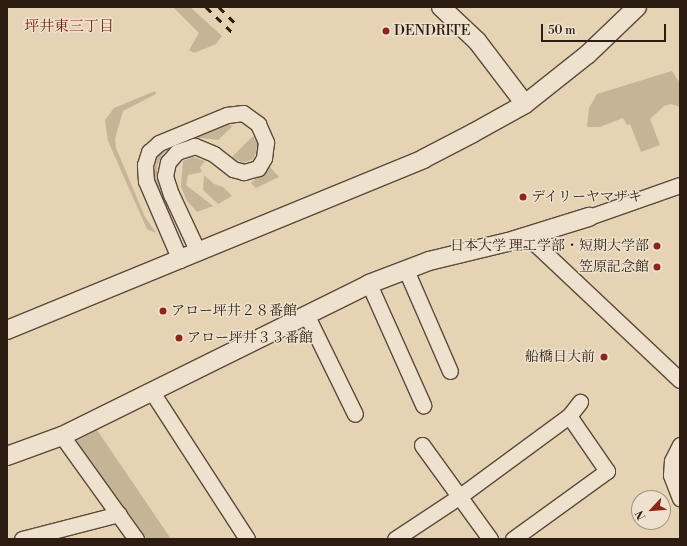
<!DOCTYPE html>
<html>
<head>
<meta charset="utf-8">
<style>
  body { margin:0 }
  #map { position:relative; width:687px; height:546px; overflow:hidden; background:#e5d3b3; font-family:"Libre Bodoni","Noto Serif JP",serif }
  div>[style] { position:absolute }
  .green>* { inset:0; background:#c6b497 }
  .roads { filter:drop-shadow(1px 0 #5b4a3a) drop-shadow(-1px 0 #5b4a3a) drop-shadow(0 1px #5b4a3a) drop-shadow(0 -1px #5b4a3a) }
  .minor>* { height:15px; margin:-7.5px; padding:0 7.5px; transform-origin:7.5px; border-radius:7.5px; background:#eee2ce }
  .tertiary>* { height:18px; margin:-9px; padding:0 9px; transform-origin:9px; border-radius:9px; background:#eee2ce }
  .rail>* { height:3px; margin-top:-1.5px; transform-origin:0; background:repeating-linear-gradient(90deg,#2d1c11 0 7px,transparent 0 14px) }
  .dots>* { width:11px; height:11px; translate:-50% -50%; box-sizing:border-box; border:2px solid #eee2ce; border-radius:50% }
  span { translate:-50% -50%; white-space:nowrap; text-align:center; line-height:1.15; -webkit-text-stroke:3px #eee2ce; paint-order:stroke }
  .poi-label { font-size:14px; color:#2d1c11 }
  .left { translate:0 -50%; text-align:left }
  .right { translate:-100% -50%; text-align:right }
  .neighbourhood-label { font-size:15px; color:#7a1f14 }
  .frame { position:absolute; inset:0; border:8px solid #2d1c11; pointer-events:none }
  .north { position:absolute; left:631px; top:490px; width:40px; height:40px; box-sizing:border-box; background:#eee2ce; border:1px solid #a19382; border-radius:50%; rotate:244deg; font-size:11px; font-weight:700; line-height:16px; text-align:center; color:#2d1c11 }
  .north::after { content:''; display:block; margin:auto; width:14px; height:18px; background:#8f2418; clip-path:polygon(50% 0,100% 100%,50% 72%,0 100%) }
  .scale { position:absolute; left:541px; top:24px; width:125px; height:18px; box-sizing:border-box; border:2px solid #2d1c11; border-top:0; padding-left:5px; font-size:12px; line-height:14px; white-space:nowrap; color:#2d1c11; -webkit-text-stroke:3px #eee2ce; paint-order:stroke }
</style>
</head>
<body>
<div id="map">
  <div class="green">
    <i style="clip-path:polygon(173px 7px,190px 7px,222px 36px,216px 44px,194px 53px,189px 50px,199px 33px)"></i>
    <i style="clip-path:polygon(672px 71px,680px 83px,680px 107px,671px 104px,664px 106px,650px 119px,660px 145px,641px 152px,630px 124px,627px 125px,623px 118px,600px 127px,587px 127px,589px 108px,597px 94px)"></i>
    <i style="clip-path:polygon(155px 91px,156px 94px,123px 111px,115px 139px,116px 148px,145px 217px,156px 233px,147px 229px,108px 141px,105px 120px,114px 108px)"></i>
    <i style="clip-path:polygon(225px 123px,233px 126px,218px 140px,193px 137px,168px 148px,162px 155px,157px 166px,157px 179px,173px 222px,168px 224px,152px 179px,158px 154px,164px 147px)"></i>
    <i style="clip-path:polygon(253px 136px,259px 145px,253px 159px,243px 163px,232px 157px)"></i>
    <i style="clip-path:polygon(193px 157px,205px 161px,200px 167px,202px 172px,188px 175px,186px 185px,213px 206px,197px 212px,187px 201px,181px 187px,183px 161px)"></i>
    <i style="clip-path:polygon(269px 166px,279px 177px,256px 188px,251px 183px)"></i>
    <i style="clip-path:polygon(204px 175px,214px 184px,223px 187px,232px 196px,218px 204px,203px 190px)"></i>
    <i style="clip-path:polygon(97px 430px,171px 539px,147px 539px,76px 441px)"></i>
  </div>
  <div class="roads">
    <div class="minor">
      <i style="left:589px;top:217px;width:96px;rotate:-19.4deg"></i>
      <i style="left:527px;top:236px;width:210px;rotate:43.3deg"></i>
      <i style="left:180px;top:260px;width:86px;rotate:-113.3deg"></i>
      <i style="left:146px;top:181px;width:16px;rotate:-94deg"></i>
      <i style="left:145px;top:165px;width:14px;rotate:-73deg"></i>
      <i style="left:149px;top:152px;width:13px;rotate:-42deg"></i>
      <i style="left:159px;top:143px;width:74px;rotate:-22.4deg"></i>
      <i style="left:227px;top:115px;width:16px;rotate:-7deg"></i>
      <i style="left:243px;top:113px;width:19px;rotate:36deg"></i>
      <i style="left:258px;top:124px;width:20px;rotate:66deg"></i>
      <i style="left:266px;top:142px;width:16px;rotate:97deg"></i>
      <i style="left:264px;top:158px;width:12px;rotate:121deg"></i>
      <i style="left:258px;top:168px;width:15px;rotate:164deg"></i>
      <i style="left:244px;top:172px;width:11px;rotate:-165deg"></i>
      <i style="left:233px;top:169px;width:24px;rotate:-142deg"></i>
      <i style="left:214px;top:154px;width:21px;rotate:-157deg"></i>
      <i style="left:195px;top:146px;width:19px;rotate:162deg"></i>
      <i style="left:177px;top:152px;width:13px;rotate:132deg"></i>
      <i style="left:168px;top:162px;width:14px;rotate:102deg"></i>
      <i style="left:165px;top:176px;width:19px;rotate:72deg"></i>
      <i style="left:171px;top:194px;width:64px;rotate:65deg"></i>
      <i style="left:406px;top:270px;width:110px;rotate:66.5deg"></i>
      <i style="left:369px;top:284px;width:133px;rotate:65.9deg"></i>
      <i style="left:306px;top:314px;width:111px;rotate:63.9deg"></i>
      <i style="left:152px;top:392px;width:175px;rotate:57.1deg"></i>
      <i style="left:62px;top:436px;width:127px;rotate:54.3deg"></i>
      <i style="left:422px;top:445px;width:116px;rotate:54.1deg"></i>
      <i style="left:680px;top:445px;width:18px;rotate:117deg"></i>
      <i style="left:672px;top:461px;width:14px;rotate:94deg"></i>
      <i style="left:671px;top:475px;width:25px;rotate:69deg"></i>
      <i style="left:22px;top:539px;width:100px;rotate:-14.5deg"></i>
      <i style="left:395px;top:539px;width:78px;rotate:-33.5deg"></i>
      <i style="left:460px;top:496px;width:135px;rotate:-36.3deg"></i>
      <i style="left:569px;top:416px;width:18px;rotate:-52deg"></i>
      <i style="left:513px;top:539px;width:116px;rotate:-35.9deg"></i>
      <i style="left:607px;top:471px;width:67px;rotate:-124.6deg"></i>
    </div>
    <div class="tertiary">
      <i style="left:441px;top:7px;width:50px;rotate:43.4deg"></i>
      <i style="left:477px;top:41px;width:79px;rotate:52.7deg"></i>
      <i style="left:7px;top:330px;width:450px;rotate:-22.3deg"></i>
      <i style="left:423px;top:159px;width:56px;rotate:-27.5deg"></i>
      <i style="left:473px;top:133px;width:60px;rotate:-29.1deg"></i>
      <i style="left:525px;top:104px;width:80px;rotate:-38.4deg"></i>
      <i style="left:588px;top:54px;width:68px;rotate:-43.8deg"></i>
      <i style="left:7px;top:456px;width:59px;rotate:-20deg"></i>
      <i style="left:62px;top:436px;width:343px;rotate:-26.3deg"></i>
      <i style="left:369px;top:284px;width:64px;rotate:-21deg"></i>
      <i style="left:429px;top:261px;width:81px;rotate:-13.5deg"></i>
      <i style="left:508px;top:242px;width:85px;rotate:-17.2deg"></i>
    </div>
  </div>
  <div class="rail">
    <i style="left:206px;top:7px;width:36px;rotate:44deg"></i>
    <i style="left:219px;top:7px;width:25px;rotate:45deg"></i>
  </div>
  <div class="dots">
    <i style="left:386px;top:31px;background:#8f2418"></i>
    <i style="left:523px;top:197px;background:#8f2418"></i>
    <i style="left:657px;top:246px;background:#8f2418"></i>
    <i style="left:657px;top:267px;background:#8f2418"></i>
    <i style="left:163px;top:311px;background:#8f2418"></i>
    <i style="left:179px;top:338px;background:#8f2418"></i>
    <i style="left:604px;top:357px;background:#8f2418"></i>
  </div>
  <div class="poi-label">
    <span class="left" style="left:394px;top:31px">DENDRITE</span>
    <span class="left" style="left:531px;top:197px">デイリーヤマザキ</span>
    <span class="right" style="left:649px;top:246px">日本大学 理工学部・短期大学部</span>
    <span class="right" style="left:649px;top:267px">笠原記念館</span>
    <span class="left" style="left:171px;top:311px">アロー坪井２８番館</span>
    <span class="left" style="left:187px;top:338px">アロー坪井３３番館</span>
    <span class="right" style="left:595px;top:357px">船橋日大前</span>
  </div>
  <div class="neighbourhood-label">
    <span style="left:69px;top:27px">坪井東三丁目</span>
  </div>
  <div class="frame"></div>
  <div class="north">N</div>
  <div class="scale">50 m</div>
</div>
</body>
</html>
